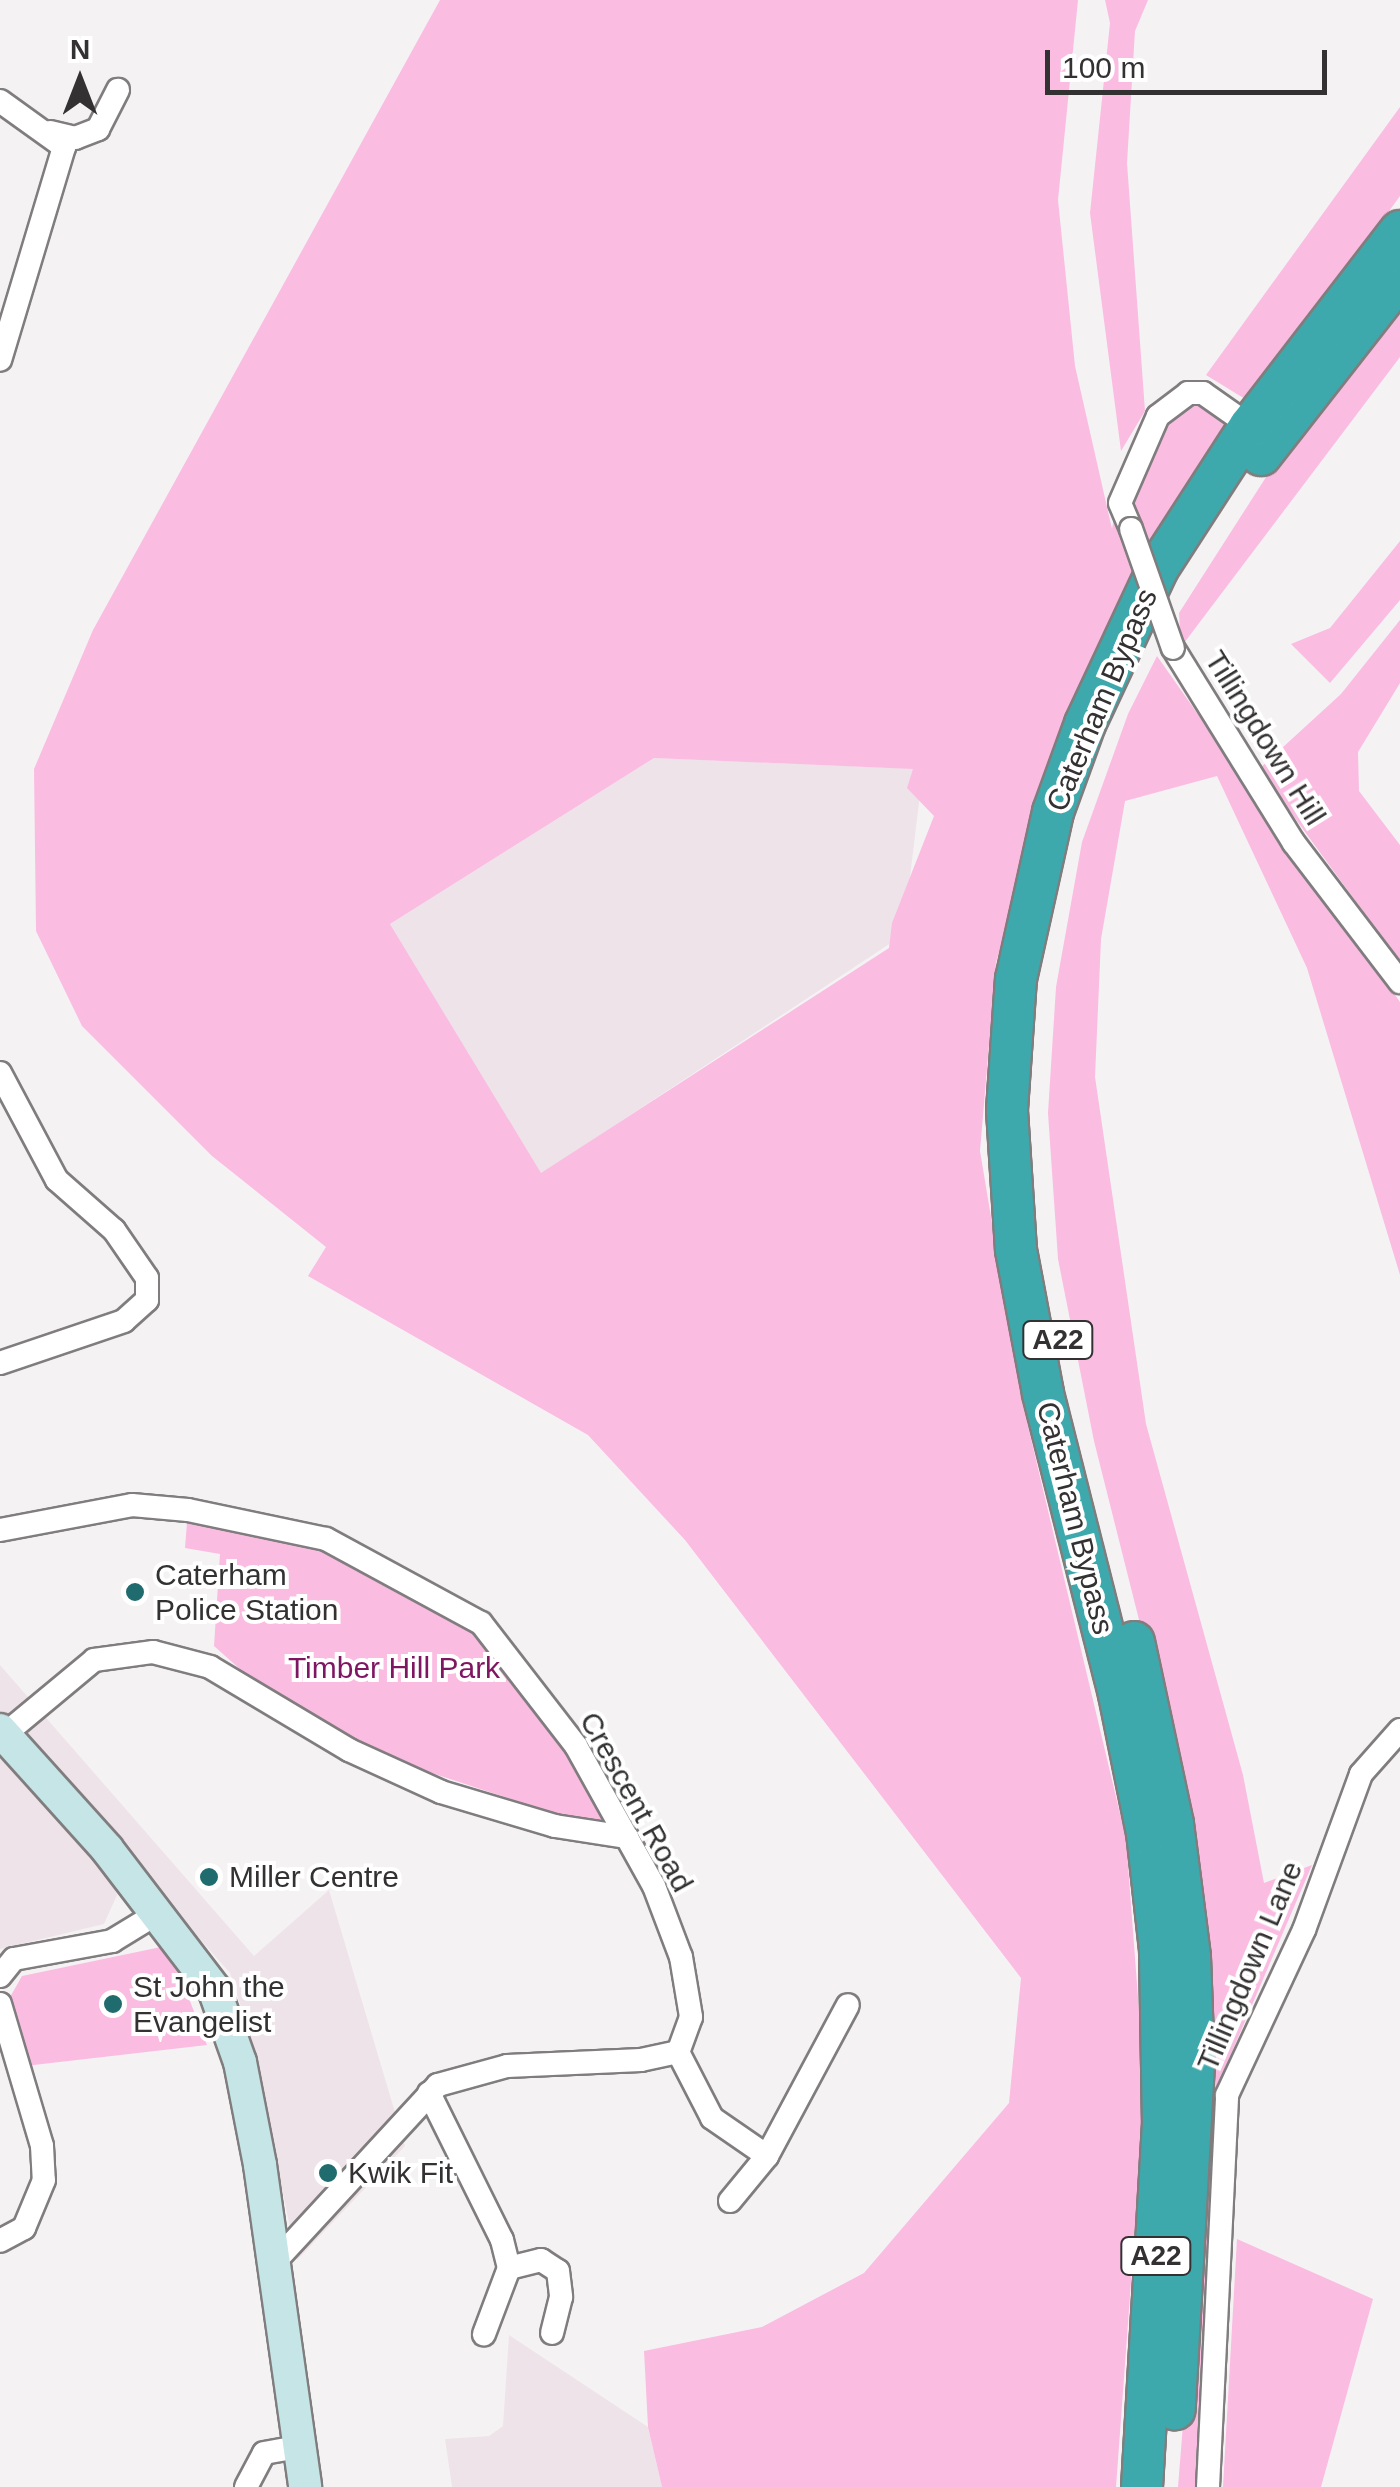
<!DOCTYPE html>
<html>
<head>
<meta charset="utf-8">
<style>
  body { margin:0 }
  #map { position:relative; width:1400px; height:2487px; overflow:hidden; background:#f5f2f4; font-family:Helvetica,sans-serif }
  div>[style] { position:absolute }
  .built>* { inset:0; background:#eee3e9 }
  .green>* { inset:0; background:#fabce1 }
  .roads { filter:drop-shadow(2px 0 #807d7e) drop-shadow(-2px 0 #807d7e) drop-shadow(0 2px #807d7e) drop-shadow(0 -2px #807d7e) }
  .street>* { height:22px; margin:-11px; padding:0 11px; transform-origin:11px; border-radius:11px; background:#fff }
  .secondary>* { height:32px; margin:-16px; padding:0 16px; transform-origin:16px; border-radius:16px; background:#c5e5e6 }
  .highway>* { height:40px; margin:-20px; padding:0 20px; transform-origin:20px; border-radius:20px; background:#3ea9ac }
  .bridges { filter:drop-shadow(2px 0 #807d7e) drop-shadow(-2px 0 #807d7e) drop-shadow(0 2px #807d7e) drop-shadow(0 -2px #807d7e) }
  .street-bridge>* { height:22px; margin:-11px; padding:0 11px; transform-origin:11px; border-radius:11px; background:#fff }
  .dots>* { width:28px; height:28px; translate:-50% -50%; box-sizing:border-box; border:5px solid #fff; border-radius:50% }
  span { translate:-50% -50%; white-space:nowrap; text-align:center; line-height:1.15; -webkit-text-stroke:8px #fff; paint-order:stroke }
  .shield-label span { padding:2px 8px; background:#fff; border:2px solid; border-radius:8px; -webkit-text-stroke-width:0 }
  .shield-label { font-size:28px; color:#333132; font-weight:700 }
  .street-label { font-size:30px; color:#333132 }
  .poi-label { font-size:30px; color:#333132 }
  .left { translate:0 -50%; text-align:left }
  .park-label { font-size:30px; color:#7f1661 }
  .north { position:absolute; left:30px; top:30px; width:100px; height:100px; -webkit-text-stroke:8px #fff; paint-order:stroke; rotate:0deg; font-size:28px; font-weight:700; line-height:40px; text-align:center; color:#333132 }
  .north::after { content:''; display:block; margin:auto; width:35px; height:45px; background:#333132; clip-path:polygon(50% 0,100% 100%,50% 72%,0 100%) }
  .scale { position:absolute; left:1045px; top:50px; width:282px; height:45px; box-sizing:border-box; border:5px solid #333132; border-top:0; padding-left:12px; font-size:30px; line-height:35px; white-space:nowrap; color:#333132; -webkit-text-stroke:8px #fff; paint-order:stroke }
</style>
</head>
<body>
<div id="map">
  <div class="built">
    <i style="clip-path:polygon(654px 758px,923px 769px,903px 935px,541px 1174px,390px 924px)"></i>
    <i style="clip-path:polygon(0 1665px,254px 1956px,329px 1890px,405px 2146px,297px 2260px,249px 2032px,230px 1973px,0 1714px)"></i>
    <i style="clip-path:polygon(0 1758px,50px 1806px,111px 1881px,117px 1895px,104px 1924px,0 1949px)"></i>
    <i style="clip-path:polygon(509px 2335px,648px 2427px,662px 2487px,452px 2487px,445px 2439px,489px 2436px,503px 2426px)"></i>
  </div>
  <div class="green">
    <i style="clip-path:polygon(evenodd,440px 0,1078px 0,1058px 200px,1075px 366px,1112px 529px,1118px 494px,1187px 401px,1205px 396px,1230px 421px,1050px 785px,996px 962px,980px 1151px,1021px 1397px,1126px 1839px,1145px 2090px,1116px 2487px,662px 2487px,648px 2427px,644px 2351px,762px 2327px,864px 2273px,1009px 2103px,1021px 1978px,685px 1540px,588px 1435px,308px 1276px,326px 1247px,212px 1156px,82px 1026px,36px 931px,34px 769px,93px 630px,440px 0,654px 758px,913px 769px,907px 788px,934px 816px,892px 923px,889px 948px,541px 1173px,390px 924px,654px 758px)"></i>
    <i style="clip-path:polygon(1105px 0,1148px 0,1135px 31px,1127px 163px,1145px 411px,1121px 451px,1090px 213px,1110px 23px)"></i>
    <i style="clip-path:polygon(1400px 107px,1400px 196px,1250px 402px,1206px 375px)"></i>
    <i style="clip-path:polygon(1400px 300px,1400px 357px,1181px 647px,1179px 613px,1268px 474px)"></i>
    <i style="clip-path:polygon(1400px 541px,1400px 600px,1330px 683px,1291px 644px,1330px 628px)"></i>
    <i style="clip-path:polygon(1400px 620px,1400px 683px,1358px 752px,1359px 791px,1400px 845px,1400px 962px,1259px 769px,1341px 694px)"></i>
    <i style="clip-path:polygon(1157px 656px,1400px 1002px,1400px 1275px,1307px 968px,1217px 776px,1125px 801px,1101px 939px,1095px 1077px,1146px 1424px,1243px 1775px,1264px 1883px,1312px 1865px,1216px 2089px,1197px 2487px,1178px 2487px,1202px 2187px,1167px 1731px,1094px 1441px,1058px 1259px,1048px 1113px,1056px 987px,1082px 842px,1128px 714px)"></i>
    <i style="clip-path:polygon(188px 1510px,326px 1539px,481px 1623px,627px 1837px,383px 1757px,241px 1670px,214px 1646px,220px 1554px,185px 1548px)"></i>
    <i style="clip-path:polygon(161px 1947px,176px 1965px,207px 2045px,25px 2066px,9px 1999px,22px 1976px)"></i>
    <i style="clip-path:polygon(1237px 2239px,1373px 2299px,1321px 2487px,1223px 2487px)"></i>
  </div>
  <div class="roads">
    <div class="street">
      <i style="left:0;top:101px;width:79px;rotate:35.7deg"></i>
      <i style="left:64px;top:147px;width:222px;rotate:106.7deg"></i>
      <i style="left:50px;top:132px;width:26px;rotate:13deg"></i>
      <i style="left:75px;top:138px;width:25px;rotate:-21deg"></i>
      <i style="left:98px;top:129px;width:44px;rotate:-62.9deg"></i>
      <i style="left:1131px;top:529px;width:28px;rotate:-113deg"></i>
      <i style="left:1120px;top:503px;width:95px;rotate:-66.4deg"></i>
      <i style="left:1158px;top:416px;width:38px;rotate:-37deg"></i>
      <i style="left:1188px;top:393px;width:15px"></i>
      <i style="left:1203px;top:393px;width:57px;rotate:35.1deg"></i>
      <i style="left:1173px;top:648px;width:229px;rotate:58.2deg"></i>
      <i style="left:1294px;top:843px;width:175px;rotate:52.7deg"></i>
      <i style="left:0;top:1073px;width:121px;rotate:62deg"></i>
      <i style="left:57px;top:1180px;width:76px;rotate:41.3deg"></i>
      <i style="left:114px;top:1230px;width:58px;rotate:55.5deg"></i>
      <i style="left:147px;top:1278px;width:22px;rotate:90deg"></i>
      <i style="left:147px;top:1300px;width:31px;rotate:138deg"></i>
      <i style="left:124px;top:1321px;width:131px;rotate:161.3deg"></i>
      <i style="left:0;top:1530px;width:134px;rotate:-10.7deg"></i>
      <i style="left:132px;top:1505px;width:56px;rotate:5.1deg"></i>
      <i style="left:188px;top:1510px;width:141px;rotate:11.9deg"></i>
      <i style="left:326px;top:1539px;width:176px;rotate:28.5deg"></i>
      <i style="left:481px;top:1623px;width:155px;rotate:52.3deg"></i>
      <i style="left:576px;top:1746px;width:160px;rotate:60.9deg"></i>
      <i style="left:654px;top:1886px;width:76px;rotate:69.2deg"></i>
      <i style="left:681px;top:1957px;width:61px;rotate:80.5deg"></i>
      <i style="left:691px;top:2017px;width:37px;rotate:110deg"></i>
      <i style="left:678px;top:2052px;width:38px;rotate:168deg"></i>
      <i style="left:641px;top:2060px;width:134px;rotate:177.4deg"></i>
      <i style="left:507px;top:2066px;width:72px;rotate:164.6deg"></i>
      <i style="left:438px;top:2085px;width:242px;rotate:132.7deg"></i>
      <i style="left:5px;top:1734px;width:116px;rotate:-39.7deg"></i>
      <i style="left:94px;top:1660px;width:60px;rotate:-7.7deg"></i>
      <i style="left:153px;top:1652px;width:59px;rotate:14.7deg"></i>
      <i style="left:210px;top:1667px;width:162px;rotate:30.8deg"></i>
      <i style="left:349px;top:1750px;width:101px;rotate:24.5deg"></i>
      <i style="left:441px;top:1792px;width:119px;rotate:16.6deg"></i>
      <i style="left:555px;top:1826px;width:73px;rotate:8.7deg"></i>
      <i style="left:0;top:1976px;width:22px;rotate:-51deg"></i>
      <i style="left:14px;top:1959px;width:100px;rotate:-10.4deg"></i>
      <i style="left:112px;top:1941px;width:54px;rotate:-31.3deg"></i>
      <i style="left:0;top:2004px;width:148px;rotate:73.5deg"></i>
      <i style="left:42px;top:2146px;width:34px;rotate:87deg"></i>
      <i style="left:44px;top:2180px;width:52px;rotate:112.6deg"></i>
      <i style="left:24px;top:2228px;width:27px;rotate:152deg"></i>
      <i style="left:678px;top:2052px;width:74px;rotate:62.7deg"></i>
      <i style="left:712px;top:2118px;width:67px;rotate:34.6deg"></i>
      <i style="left:429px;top:2093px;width:164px;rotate:63.6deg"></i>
      <i style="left:502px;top:2240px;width:29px;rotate:76deg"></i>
      <i style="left:509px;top:2268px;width:71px;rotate:110.7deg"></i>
      <i style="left:730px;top:2201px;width:58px;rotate:-50.6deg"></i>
      <i style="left:767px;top:2156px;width:171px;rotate:-61.8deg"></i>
      <i style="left:509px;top:2268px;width:33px;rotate:-14deg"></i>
      <i style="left:541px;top:2260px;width:20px;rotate:33deg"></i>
      <i style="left:558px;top:2271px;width:26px;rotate:83deg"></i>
      <i style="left:561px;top:2297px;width:37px;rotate:104deg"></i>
      <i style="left:246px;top:2487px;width:38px;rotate:-62deg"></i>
      <i style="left:264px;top:2453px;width:35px;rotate:-10deg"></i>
      <i style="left:1208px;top:2487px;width:392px;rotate:-87.2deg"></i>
      <i style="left:1227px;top:2095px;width:182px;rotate:-65deg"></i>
      <i style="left:1304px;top:1930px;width:166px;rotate:-69.9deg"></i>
      <i style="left:1361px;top:1774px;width:59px;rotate:-48.4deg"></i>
    </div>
    <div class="secondary">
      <i style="left:0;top:1730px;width:160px;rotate:48deg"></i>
      <i style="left:107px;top:1849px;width:176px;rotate:52.6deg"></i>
      <i style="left:214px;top:1989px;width:77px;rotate:70.4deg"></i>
      <i style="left:240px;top:2062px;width:105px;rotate:79deg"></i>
      <i style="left:260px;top:2165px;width:325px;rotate:82deg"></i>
    </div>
    <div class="highway">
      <i style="left:1261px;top:455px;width:226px;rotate:-52deg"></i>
      <i style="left:1134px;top:1642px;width:186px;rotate:77.9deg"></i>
      <i style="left:1173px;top:1824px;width:134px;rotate:82.7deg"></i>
      <i style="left:1190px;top:1957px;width:107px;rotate:87.9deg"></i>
      <i style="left:1194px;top:2064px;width:346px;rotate:93.2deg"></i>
      <i style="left:1142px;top:2487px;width:363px;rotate:-86.7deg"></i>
      <i style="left:1163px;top:2125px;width:175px;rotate:-91deg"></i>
      <i style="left:1160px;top:1950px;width:118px;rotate:-96.3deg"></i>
      <i style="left:1147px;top:1833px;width:142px;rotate:-101.4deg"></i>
      <i style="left:1119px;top:1694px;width:310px;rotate:-104.2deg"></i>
      <i style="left:1043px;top:1393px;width:146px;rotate:-100.7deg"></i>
      <i style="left:1016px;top:1250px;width:140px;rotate:-93.7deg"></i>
      <i style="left:1007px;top:1110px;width:131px;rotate:-86.1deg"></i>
      <i style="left:1016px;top:979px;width:171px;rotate:-77.5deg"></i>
      <i style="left:1053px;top:812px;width:94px;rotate:-70deg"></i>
      <i style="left:1085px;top:724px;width:172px;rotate:-64.9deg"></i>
      <i style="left:1158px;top:568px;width:169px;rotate:-57.1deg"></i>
      <i style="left:1250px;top:426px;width:246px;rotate:-52.4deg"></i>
    </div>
  </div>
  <div class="bridges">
    <div class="street-bridge">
      <i style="left:1131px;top:529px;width:126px;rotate:70.6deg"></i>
    </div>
  </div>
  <div class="dots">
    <i style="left:135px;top:1592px;background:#1f6b6e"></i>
    <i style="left:209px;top:1877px;background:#1f6b6e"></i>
    <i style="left:113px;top:2004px;background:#1f6b6e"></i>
    <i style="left:328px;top:2173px;background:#1f6b6e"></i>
  </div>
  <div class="shield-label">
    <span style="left:1058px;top:1340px">A22</span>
    <span style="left:1156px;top:2256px">A22</span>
  </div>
  <div class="street-label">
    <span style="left:1102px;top:700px;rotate:-67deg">Caterham Bypass</span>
    <span style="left:1265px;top:738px;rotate:58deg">Tillingdown Hill</span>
    <span style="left:1075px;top:1518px;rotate:76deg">Caterham Bypass</span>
    <span style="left:636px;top:1802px;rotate:61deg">Crescent Road</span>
    <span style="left:1250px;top:1966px;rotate:-67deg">Tillingdown Lane</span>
  </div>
  <div class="poi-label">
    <span class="left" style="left:155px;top:1592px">Caterham<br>Police Station</span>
    <span class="left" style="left:229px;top:1877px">Miller Centre</span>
    <span class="left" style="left:133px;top:2004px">St John the<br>Evangelist</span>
    <span class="left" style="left:348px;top:2173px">Kwik Fit</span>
  </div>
  <div class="park-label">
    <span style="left:394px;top:1668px">Timber Hill Park</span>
  </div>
  <div class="north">N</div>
  <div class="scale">100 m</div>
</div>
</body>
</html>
